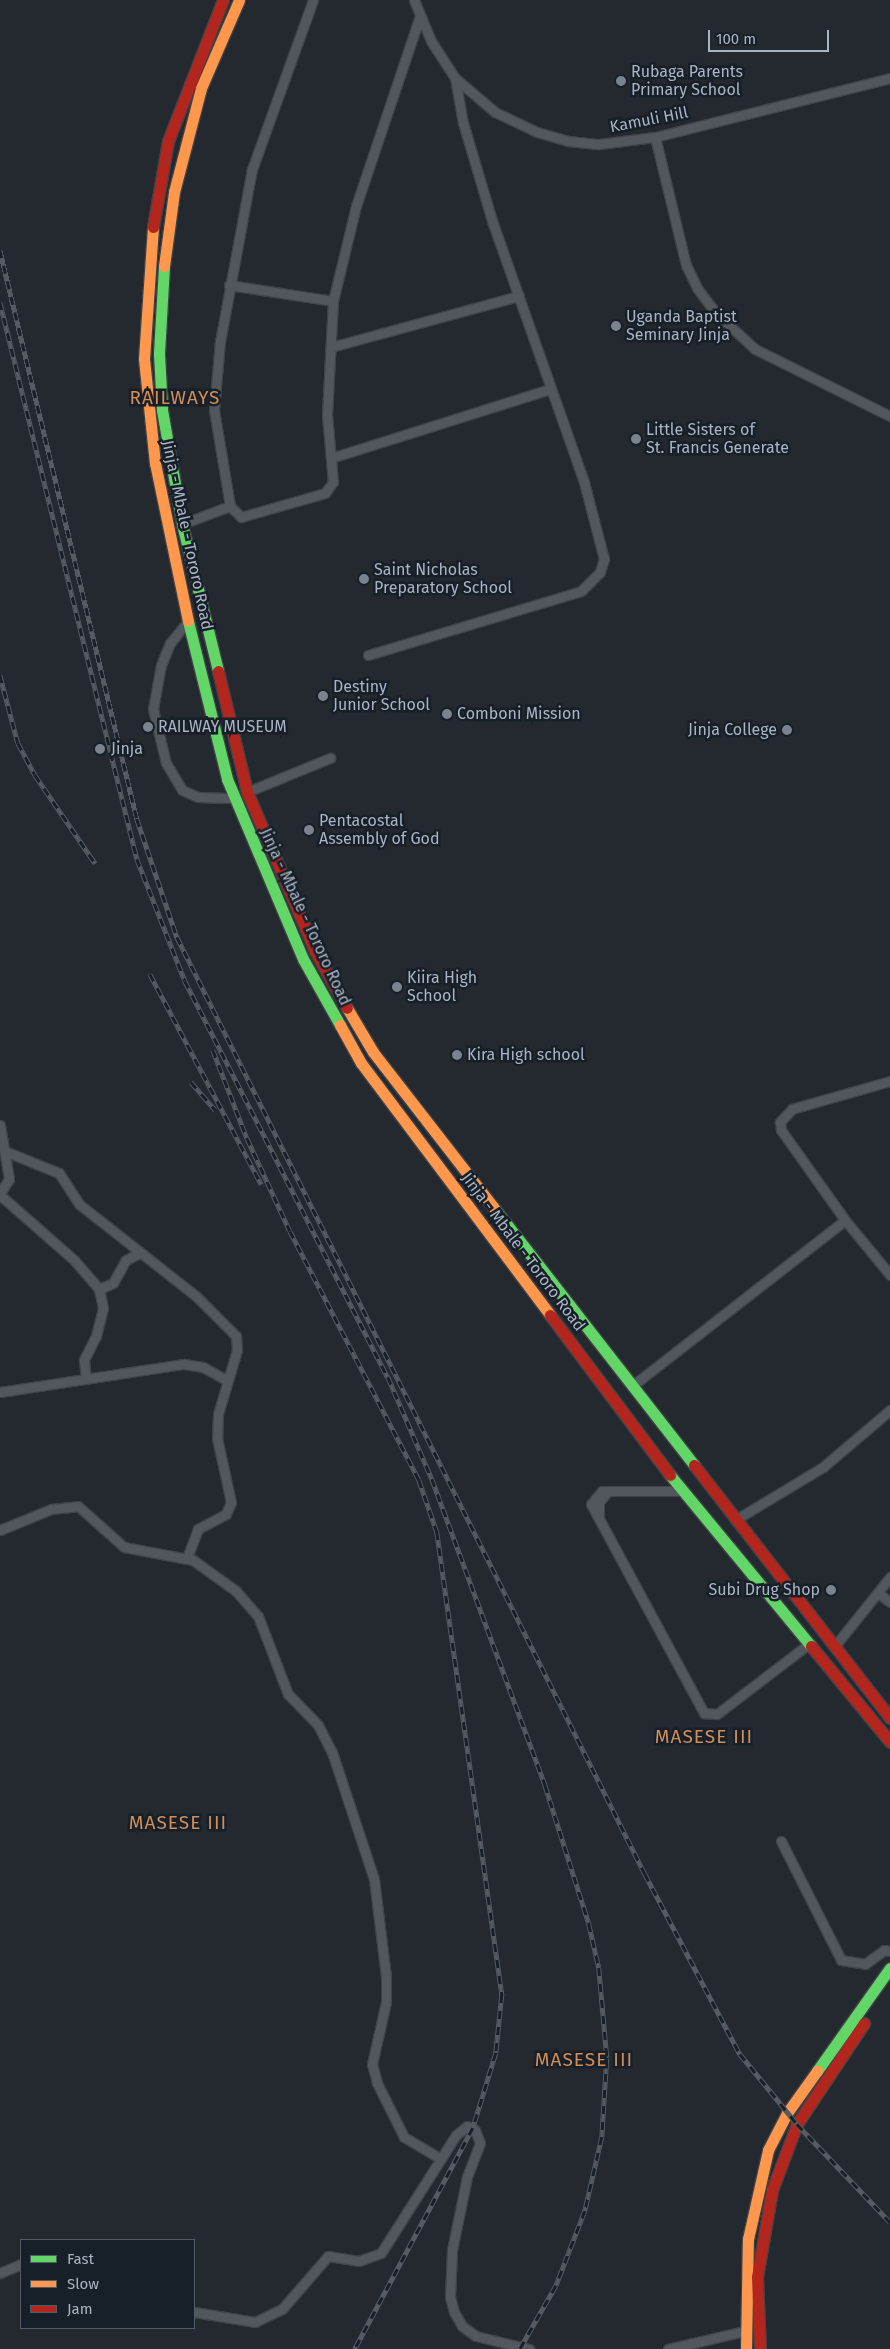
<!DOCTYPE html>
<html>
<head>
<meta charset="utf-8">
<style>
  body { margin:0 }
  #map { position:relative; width:890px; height:2349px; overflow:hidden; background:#23292f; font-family:"Fira Sans",sans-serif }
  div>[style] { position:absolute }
  .roads { filter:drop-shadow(1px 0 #3f4348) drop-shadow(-1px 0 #3f4348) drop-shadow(0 1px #3f4348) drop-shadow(0 -1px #3f4348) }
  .street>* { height:9px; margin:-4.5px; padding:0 4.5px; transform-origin:4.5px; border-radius:4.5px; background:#52575e }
  .fast>* { height:11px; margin:-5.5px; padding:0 5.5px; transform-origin:5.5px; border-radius:5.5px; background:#63d668 }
  .slow>* { height:11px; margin:-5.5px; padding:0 5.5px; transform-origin:5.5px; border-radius:5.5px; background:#ff974d }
  .jam>* { height:11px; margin:-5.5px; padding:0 5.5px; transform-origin:5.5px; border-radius:5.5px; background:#b3261e }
  .rail>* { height:4.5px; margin-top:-2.25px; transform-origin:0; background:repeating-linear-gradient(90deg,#171f29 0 8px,#565a61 0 16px); box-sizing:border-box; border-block:1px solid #565a61 }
  .dots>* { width:14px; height:14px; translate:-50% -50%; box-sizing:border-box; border:2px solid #171f29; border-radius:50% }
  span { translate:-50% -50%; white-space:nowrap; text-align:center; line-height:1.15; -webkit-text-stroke:5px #171f29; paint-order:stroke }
  .poi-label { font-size:16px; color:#abb4c3 }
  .left { translate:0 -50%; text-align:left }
  .right { translate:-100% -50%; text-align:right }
  .street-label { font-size:16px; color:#abb4c3 }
  .quarter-label { font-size:19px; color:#d28e57; letter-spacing:1px }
  .legend { position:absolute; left:20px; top:2239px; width:175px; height:90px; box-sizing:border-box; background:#171f29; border:1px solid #525b67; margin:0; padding:6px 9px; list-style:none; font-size:15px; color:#abb4c3 }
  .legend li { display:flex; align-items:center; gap:10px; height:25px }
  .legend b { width:25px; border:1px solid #525b67 }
  .scale { position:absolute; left:708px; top:30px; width:121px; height:22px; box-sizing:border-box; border:2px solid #abb4c3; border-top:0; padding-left:6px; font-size:15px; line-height:18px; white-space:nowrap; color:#abb4c3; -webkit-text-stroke:4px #171f29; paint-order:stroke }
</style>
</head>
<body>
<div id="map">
  <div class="roads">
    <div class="street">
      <i style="left:313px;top:0;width:180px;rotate:109.8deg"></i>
      <i style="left:252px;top:169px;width:175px;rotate:100.5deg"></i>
      <i style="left:220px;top:341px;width:69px;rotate:95deg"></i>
      <i style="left:214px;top:410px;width:97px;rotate:80.5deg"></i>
      <i style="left:230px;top:506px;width:16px;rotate:45deg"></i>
      <i style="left:241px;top:517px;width:87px;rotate:-15.9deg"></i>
      <i style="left:325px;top:493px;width:14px;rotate:-54deg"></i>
      <i style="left:333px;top:482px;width:67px;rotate:-95.1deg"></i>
      <i style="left:327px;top:415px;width:114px;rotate:-87deg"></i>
      <i style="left:333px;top:301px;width:98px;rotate:-76.4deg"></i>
      <i style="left:356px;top:206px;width:200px;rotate:-71.4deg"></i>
      <i style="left:414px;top:0;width:44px;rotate:67.5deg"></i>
      <i style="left:431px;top:41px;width:44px;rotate:57deg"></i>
      <i style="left:455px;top:78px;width:52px;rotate:40.4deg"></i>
      <i style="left:495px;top:112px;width:47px;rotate:25.5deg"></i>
      <i style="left:537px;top:132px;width:32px;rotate:16deg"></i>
      <i style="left:568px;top:141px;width:31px;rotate:6deg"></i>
      <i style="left:599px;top:144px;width:56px;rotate:-7.1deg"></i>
      <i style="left:655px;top:137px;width:242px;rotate:-14.1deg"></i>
      <i style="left:655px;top:137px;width:132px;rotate:76.4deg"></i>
      <i style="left:686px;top:265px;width:25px;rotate:64deg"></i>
      <i style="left:697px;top:288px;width:31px;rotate:53deg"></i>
      <i style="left:716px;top:313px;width:53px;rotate:42.7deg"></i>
      <i style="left:755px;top:349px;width:151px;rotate:26.4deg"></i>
      <i style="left:229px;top:285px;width:105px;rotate:8.7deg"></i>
      <i style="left:331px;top:347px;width:195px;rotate:-15.2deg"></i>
      <i style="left:331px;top:458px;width:230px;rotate:-17.5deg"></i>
      <i style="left:182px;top:524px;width:51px;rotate:-20.6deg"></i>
      <i style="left:188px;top:621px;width:28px;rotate:129deg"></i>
      <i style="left:170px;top:643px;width:24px;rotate:112deg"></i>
      <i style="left:161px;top:665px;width:45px;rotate:100.3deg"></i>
      <i style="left:153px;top:709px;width:56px;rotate:76.5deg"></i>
      <i style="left:166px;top:763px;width:31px;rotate:59deg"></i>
      <i style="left:182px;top:790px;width:17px;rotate:24deg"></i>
      <i style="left:198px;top:797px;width:37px;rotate:2deg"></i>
      <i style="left:368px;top:655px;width:222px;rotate:-16.7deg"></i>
      <i style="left:581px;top:591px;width:27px;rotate:-45deg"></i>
      <i style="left:600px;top:572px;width:14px;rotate:-73deg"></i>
      <i style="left:604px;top:559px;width:80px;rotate:-104.6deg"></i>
      <i style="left:584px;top:482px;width:274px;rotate:-109.4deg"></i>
      <i style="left:493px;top:224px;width:105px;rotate:-106.5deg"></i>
      <i style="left:463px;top:123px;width:46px;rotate:-100.1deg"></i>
      <i style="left:247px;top:792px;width:90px;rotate:-22.3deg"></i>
      <i style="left:890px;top:1081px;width:102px;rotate:164.1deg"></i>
      <i style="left:792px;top:1109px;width:18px;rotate:133deg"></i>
      <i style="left:780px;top:1122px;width:8px;rotate:83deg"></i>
      <i style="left:781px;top:1130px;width:110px;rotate:54.6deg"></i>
      <i style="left:845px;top:1220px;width:71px;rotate:50.7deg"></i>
      <i style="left:0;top:1125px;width:55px;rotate:80.5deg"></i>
      <i style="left:9px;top:1179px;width:17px;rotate:123deg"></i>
      <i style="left:7px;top:1152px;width:56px;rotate:22deg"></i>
      <i style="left:59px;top:1173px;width:37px;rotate:57deg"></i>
      <i style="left:79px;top:1204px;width:150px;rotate:38.2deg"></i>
      <i style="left:197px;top:1297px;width:55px;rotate:45deg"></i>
      <i style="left:236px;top:1336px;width:14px;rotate:86deg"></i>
      <i style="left:237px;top:1350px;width:67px;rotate:106.5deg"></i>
      <i style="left:218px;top:1414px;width:24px;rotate:92deg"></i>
      <i style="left:217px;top:1438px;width:66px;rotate:77.7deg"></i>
      <i style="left:231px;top:1502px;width:13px;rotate:113deg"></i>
      <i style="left:226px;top:1514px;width:32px;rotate:152deg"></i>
      <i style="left:198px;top:1529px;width:30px;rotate:111deg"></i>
      <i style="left:0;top:1195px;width:98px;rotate:41.3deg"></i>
      <i style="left:74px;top:1260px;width:38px;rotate:49deg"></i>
      <i style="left:99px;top:1289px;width:19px;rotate:78deg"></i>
      <i style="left:103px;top:1308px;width:29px;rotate:104deg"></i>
      <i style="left:96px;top:1336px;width:27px;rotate:117deg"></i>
      <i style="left:84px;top:1360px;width:18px;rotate:84deg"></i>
      <i style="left:99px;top:1289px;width:15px;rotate:-23deg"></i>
      <i style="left:113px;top:1283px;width:26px;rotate:-61deg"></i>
      <i style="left:126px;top:1260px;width:15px;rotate:-28deg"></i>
      <i style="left:632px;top:1386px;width:270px;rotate:-37.9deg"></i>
      <i style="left:0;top:1392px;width:186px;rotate:-8.7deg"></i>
      <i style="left:184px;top:1364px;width:19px;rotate:9deg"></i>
      <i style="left:203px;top:1367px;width:26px;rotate:29deg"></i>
      <i style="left:682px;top:1491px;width:80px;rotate:180deg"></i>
      <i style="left:602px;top:1491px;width:17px;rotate:130deg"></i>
      <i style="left:591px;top:1504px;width:238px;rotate:61.6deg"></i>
      <i style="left:704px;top:1713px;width:13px;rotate:4deg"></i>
      <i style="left:717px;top:1714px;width:117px;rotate:-37.4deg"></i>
      <i style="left:599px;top:1516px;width:14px;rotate:-90deg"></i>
      <i style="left:599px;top:1502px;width:14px;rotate:-51deg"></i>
      <i style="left:735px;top:1520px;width:103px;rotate:-31.1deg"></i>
      <i style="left:823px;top:1467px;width:88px;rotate:-40.4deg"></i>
      <i style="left:0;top:1530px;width:55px;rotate:-22.4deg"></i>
      <i style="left:51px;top:1509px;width:27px;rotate:-6deg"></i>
      <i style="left:78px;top:1506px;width:62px;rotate:41.7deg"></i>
      <i style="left:124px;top:1547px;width:70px;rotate:10.7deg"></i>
      <i style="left:193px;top:1560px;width:53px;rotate:35.8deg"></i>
      <i style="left:236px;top:1591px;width:33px;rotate:49deg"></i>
      <i style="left:258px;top:1616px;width:84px;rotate:69deg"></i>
      <i style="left:288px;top:1694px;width:43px;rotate:45.9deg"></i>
      <i style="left:318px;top:1725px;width:30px;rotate:63deg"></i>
      <i style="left:332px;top:1752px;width:134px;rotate:71.7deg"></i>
      <i style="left:374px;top:1879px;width:99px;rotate:83deg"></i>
      <i style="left:386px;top:1977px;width:25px;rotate:90deg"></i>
      <i style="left:386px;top:2002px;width:64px;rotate:102.7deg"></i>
      <i style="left:372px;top:2064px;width:20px;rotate:75deg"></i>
      <i style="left:377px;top:2083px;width:60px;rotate:63.4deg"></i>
      <i style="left:404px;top:2137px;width:43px;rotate:30.7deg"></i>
      <i style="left:878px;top:1593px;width:15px;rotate:37deg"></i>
      <i style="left:834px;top:1647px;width:90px;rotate:-51.3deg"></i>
      <i style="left:781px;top:1841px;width:133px;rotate:63.2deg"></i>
      <i style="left:841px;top:1960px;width:24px;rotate:9deg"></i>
      <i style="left:865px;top:1964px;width:24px;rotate:-36deg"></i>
      <i style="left:884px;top:1950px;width:6px;rotate:9deg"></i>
      <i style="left:0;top:2273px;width:23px;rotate:-23deg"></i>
      <i style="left:194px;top:2312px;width:62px;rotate:9.3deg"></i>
      <i style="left:255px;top:2322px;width:30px;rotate:-26deg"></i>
      <i style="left:282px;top:2309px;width:70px;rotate:-49deg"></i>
      <i style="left:328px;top:2256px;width:31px;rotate:9deg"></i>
      <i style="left:359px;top:2261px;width:23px;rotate:-20deg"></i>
      <i style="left:381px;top:2253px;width:140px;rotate:-57.6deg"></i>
      <i style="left:456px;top:2135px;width:14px;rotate:-39deg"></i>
      <i style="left:467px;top:2126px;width:9px;rotate:27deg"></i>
      <i style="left:475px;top:2130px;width:14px;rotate:69deg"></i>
      <i style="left:480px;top:2143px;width:36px;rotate:111deg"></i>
      <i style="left:467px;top:2177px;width:75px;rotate:101.6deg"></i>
      <i style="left:452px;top:2250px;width:47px;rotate:92.4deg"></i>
      <i style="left:450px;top:2297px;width:16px;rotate:75deg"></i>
      <i style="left:454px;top:2312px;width:16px;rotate:60deg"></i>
      <i style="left:462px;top:2326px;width:17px;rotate:36deg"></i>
      <i style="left:476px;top:2336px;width:55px;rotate:13.8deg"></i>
      <i style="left:668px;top:2349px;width:78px;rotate:-13.3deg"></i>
    </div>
    <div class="fast">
      <i style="left:164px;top:266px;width:88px;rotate:93.3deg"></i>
      <i style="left:159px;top:354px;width:56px;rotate:86.9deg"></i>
      <i style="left:162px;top:410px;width:116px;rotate:80deg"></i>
      <i style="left:182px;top:524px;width:151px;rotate:76.2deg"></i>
      <i style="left:188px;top:621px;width:163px;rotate:76.1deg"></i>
      <i style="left:227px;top:779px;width:195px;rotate:67.1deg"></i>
      <i style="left:303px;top:959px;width:76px;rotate:60.7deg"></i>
      <i style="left:494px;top:1208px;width:326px;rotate:52.1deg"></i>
      <i style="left:670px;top:1475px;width:222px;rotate:50.5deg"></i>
      <i style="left:817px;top:2071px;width:126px;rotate:-54.7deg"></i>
    </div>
    <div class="slow">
      <i style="left:153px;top:227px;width:132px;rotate:93.9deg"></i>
      <i style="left:144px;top:359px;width:105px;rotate:84deg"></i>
      <i style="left:155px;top:463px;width:161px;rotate:78.2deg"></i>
      <i style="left:164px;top:266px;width:75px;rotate:-82.3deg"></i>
      <i style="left:174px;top:192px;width:107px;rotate:-75.4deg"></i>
      <i style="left:201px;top:88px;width:96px;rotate:-66.6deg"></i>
      <i style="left:347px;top:1008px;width:51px;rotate:59.4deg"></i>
      <i style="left:373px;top:1052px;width:197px;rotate:52.2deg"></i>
      <i style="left:340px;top:1025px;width:43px;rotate:61.1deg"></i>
      <i style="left:361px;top:1063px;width:315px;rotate:53.1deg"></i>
      <i style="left:746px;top:2349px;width:110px;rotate:-89deg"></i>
      <i style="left:748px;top:2239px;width:91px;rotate:-77.3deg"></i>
      <i style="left:768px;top:2150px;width:42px;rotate:-62.8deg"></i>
      <i style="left:787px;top:2113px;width:52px;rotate:-54.5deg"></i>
    </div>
    <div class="jam">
      <i style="left:153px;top:227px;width:87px;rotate:-80.1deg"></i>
      <i style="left:168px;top:141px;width:151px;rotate:-68.7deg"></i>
      <i style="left:218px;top:671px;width:124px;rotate:76.5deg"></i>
      <i style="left:247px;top:792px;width:173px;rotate:66.8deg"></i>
      <i style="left:315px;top:951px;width:65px;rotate:60.7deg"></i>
      <i style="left:550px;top:1315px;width:200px;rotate:53.1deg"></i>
      <i style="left:694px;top:1465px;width:320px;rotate:52.2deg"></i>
      <i style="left:811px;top:1646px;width:124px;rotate:50.5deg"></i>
      <i style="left:760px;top:2349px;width:72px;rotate:-92.4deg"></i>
      <i style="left:757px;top:2277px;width:88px;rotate:-80.2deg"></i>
      <i style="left:772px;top:2190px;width:71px;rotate:-69.3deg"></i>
      <i style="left:797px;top:2124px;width:121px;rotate:-56.4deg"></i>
    </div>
  </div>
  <div class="rail">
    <i style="left:0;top:250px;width:585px;rotate:76.46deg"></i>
    <i style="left:137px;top:819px;width:125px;rotate:71.3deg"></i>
    <i style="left:177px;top:937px;width:1047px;rotate:63.46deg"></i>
    <i style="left:645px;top:1874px;width:204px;rotate:62.2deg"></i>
    <i style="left:740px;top:2054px;width:90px;rotate:50.8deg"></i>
    <i style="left:797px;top:2124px;width:135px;rotate:46.5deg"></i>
    <i style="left:0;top:302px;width:574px;rotate:76.18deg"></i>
    <i style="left:137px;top:859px;width:131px;rotate:68.5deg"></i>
    <i style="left:185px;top:981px;width:445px;rotate:62.9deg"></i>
    <i style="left:388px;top:1377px;width:111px;rotate:66.7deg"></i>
    <i style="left:432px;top:1479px;width:326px;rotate:69.7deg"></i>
    <i style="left:545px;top:1785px;width:146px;rotate:72.4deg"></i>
    <i style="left:589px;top:1924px;width:45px;rotate:77.2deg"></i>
    <i style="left:599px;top:1968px;width:90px;rotate:84.9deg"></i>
    <i style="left:607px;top:2058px;width:79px;rotate:93.6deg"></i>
    <i style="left:602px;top:2137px;width:76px;rotate:102.9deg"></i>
    <i style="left:585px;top:2211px;width:80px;rotate:111.1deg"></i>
    <i style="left:556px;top:2286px;width:73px;rotate:119.7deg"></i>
    <i style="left:0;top:675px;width:70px;rotate:75.2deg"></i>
    <i style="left:18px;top:743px;width:36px;rotate:62deg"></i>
    <i style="left:35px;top:775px;width:107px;rotate:55.7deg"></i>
    <i style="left:150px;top:974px;width:238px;rotate:62.1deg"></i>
    <i style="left:213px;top:1050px;width:94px;rotate:68.9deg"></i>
    <i style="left:247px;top:1138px;width:102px;rotate:65.2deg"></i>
    <i style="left:290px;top:1231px;width:280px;rotate:62.6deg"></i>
    <i style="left:419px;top:1480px;width:55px;rotate:70.9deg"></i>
    <i style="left:437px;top:1532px;width:468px;rotate:82deg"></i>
    <i style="left:502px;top:1995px;width:58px;rotate:95.9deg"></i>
    <i style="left:496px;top:2053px;width:78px;rotate:107deg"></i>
    <i style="left:473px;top:2128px;width:251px;rotate:118.1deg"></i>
    <i style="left:191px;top:1082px;width:37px;rotate:49deg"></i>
  </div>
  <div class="dots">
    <i style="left:621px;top:81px;background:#7b838f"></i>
    <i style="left:616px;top:326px;background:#7b838f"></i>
    <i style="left:636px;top:439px;background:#7b838f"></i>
    <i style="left:364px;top:579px;background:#7b838f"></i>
    <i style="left:323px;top:696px;background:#7b838f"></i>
    <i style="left:447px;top:714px;background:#7b838f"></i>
    <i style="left:148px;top:727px;background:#7b838f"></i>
    <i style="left:787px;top:730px;background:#7b838f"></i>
    <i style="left:100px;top:749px;background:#7b838f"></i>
    <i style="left:309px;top:830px;background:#7b838f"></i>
    <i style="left:397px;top:987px;background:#7b838f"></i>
    <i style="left:457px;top:1055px;background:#7b838f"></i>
    <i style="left:831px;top:1590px;background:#7b838f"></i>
  </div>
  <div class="poi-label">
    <span class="left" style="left:631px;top:81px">Rubaga Parents<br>Primary School</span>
    <span class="left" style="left:626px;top:326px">Uganda Baptist<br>Seminary Jinja</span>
    <span class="left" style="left:646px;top:439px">Little Sisters of<br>St. Francis Generate</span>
    <span class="left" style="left:374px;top:579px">Saint Nicholas<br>Preparatory School</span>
    <span class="left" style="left:333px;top:696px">Destiny<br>Junior School</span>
    <span class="left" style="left:457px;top:714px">Comboni Mission</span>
    <span class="left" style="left:158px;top:727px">RAILWAY MUSEUM</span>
    <span class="right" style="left:777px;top:730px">Jinja College</span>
    <span class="left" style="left:111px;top:749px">Jinja</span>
    <span class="left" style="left:319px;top:830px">Pentacostal<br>Assembly of God</span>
    <span class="left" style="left:407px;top:987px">Kiira High<br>School</span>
    <span class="left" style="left:467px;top:1055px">Kira High school</span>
    <span class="right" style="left:820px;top:1590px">Subi Drug Shop</span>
  </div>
  <div class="street-label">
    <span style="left:649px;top:120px;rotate:-11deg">Kamuli Hill</span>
    <span style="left:187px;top:535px;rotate:78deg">Jinja - Mbale - Tororo Road</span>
    <span style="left:305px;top:917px;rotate:65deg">Jinja - Mbale - Tororo Road</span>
    <span style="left:523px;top:1252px;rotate:53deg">Jinja - Mbale - Tororo Road</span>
  </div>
  <div class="quarter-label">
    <span style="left:175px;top:398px">RAILWAYS</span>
    <span style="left:704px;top:1737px">MASESE III</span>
    <span style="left:178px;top:1823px">MASESE III</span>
    <span style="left:584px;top:2060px">MASESE III</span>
  </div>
  <ul class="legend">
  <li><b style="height:6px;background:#63d668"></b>Fast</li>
  <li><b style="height:6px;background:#ff974d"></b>Slow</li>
  <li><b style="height:6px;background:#b3261e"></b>Jam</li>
  </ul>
  <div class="scale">100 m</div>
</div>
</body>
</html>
